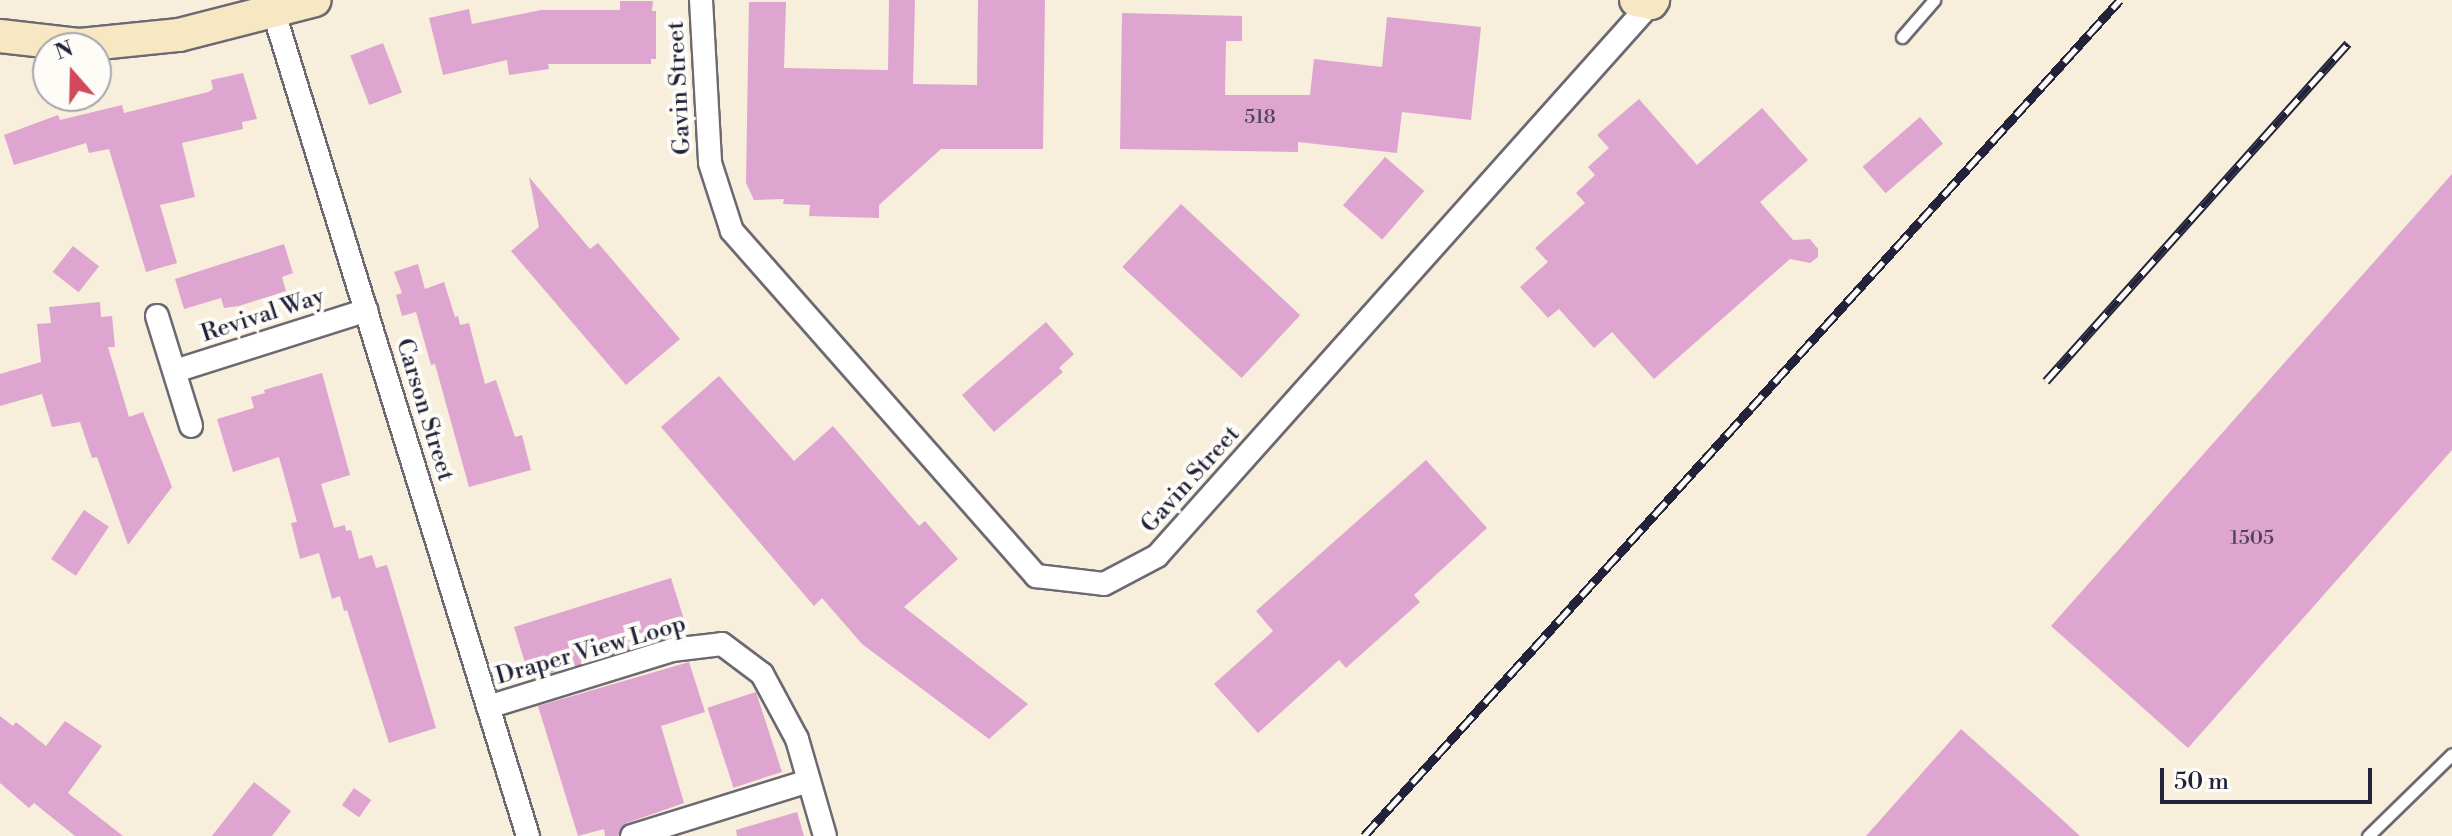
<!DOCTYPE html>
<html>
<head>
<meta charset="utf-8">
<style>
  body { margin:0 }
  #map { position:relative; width:2452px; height:836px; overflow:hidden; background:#f7eedc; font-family:"Libre Bodoni",serif }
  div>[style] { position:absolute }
  .building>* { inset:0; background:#dda5cf; transform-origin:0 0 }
  .roads { filter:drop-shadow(2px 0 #6d6973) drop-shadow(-2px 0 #6d6973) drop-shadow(0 2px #6d6973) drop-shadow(0 -2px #6d6973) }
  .lane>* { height:11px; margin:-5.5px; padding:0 5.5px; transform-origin:5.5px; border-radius:5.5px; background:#fff }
  .street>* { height:22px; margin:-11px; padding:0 11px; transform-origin:11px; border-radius:11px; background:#fff }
  .secondary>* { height:32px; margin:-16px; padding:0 16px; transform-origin:16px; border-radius:16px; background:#f7e8c3 }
  .rail>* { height:9px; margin-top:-4.5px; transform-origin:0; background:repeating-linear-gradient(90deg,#fdfcf7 0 18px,#22223b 0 36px); box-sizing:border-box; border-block:2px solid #22223b }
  span { translate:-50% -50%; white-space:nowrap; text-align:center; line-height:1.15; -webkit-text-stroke:8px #fdfcf7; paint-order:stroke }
  .number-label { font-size:20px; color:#514360 }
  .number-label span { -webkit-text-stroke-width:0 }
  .street-label { font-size:24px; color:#22223b }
  .north { position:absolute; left:32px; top:32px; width:80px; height:80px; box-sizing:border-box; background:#fdfcf7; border:2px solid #a5a5ac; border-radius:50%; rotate:340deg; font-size:22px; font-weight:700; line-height:32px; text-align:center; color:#22223b }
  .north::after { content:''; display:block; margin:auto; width:28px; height:36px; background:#d1495b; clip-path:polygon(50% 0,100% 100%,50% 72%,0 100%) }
  .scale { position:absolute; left:2160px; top:768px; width:212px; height:36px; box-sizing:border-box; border:4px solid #22223b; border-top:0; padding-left:10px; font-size:24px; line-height:28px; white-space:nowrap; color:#22223b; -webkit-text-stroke:6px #fdfcf7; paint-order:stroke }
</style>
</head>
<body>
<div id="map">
  <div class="building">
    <i style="clip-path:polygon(889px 0,915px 0,913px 84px,977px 85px,978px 0,1045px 0,1043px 149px,941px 149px,879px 205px,879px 218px,809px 216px,810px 205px,783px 204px,784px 199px,754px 200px,746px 183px,749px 2px,786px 2px,784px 68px,888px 70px)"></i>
    <i style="clip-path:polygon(620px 1px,653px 1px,652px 11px,656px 11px,656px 59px,651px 59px,651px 64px,548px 64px,549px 69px,509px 75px,507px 60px,443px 75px,429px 18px,469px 9px,472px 24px,541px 10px,620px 10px)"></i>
    <i style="clip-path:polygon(1122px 13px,1242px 16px,1242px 41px,1226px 41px,1225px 95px,1310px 95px,1314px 59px,1382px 67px,1387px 17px,1481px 27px,1471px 120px,1402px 112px,1397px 153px,1298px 142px,1298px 152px,1120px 149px)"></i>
    <i style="left:383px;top:43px;width:53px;height:35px;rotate:69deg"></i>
    <i style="clip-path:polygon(243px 73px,257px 119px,242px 122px,243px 129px,182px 143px,195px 197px,160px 205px,177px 263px,146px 272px,109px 149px,89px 153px,86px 143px,14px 165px,4px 135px,58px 115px,60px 120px,122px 105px,124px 113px,208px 92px,213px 89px,211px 80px)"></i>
    <i style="clip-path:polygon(1639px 99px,1697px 165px,1762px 108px,1808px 160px,1760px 202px,1793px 240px,1810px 239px,1818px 249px,1818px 257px,1810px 263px,1790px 259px,1654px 379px,1612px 332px,1594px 348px,1559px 309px,1548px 318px,1520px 287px,1548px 262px,1535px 248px,1585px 203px,1576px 193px,1595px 175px,1588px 167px,1609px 148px,1597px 135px)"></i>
    <i style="left:1920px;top:117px;width:35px;height:76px;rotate:49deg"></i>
    <i style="left:1385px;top:157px;width:52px;height:64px;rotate:41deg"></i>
    <i style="clip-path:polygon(2452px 174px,2452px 450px,2188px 748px,2051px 626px)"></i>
    <i style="clip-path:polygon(529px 177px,590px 249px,598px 243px,680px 339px,626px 385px,511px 251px,539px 227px)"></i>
    <i style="left:1181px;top:204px;width:163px;height:86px;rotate:43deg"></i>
    <i style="clip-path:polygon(284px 244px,293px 273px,282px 277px,286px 291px,239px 306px,224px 308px,221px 298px,184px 309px,175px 279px)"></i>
    <i style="left:73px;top:246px;width:33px;height:33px;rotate:38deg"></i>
    <i style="clip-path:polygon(418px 264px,425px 289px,444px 282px,455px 317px,458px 316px,460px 325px,469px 323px,485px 384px,496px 380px,515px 437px,522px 435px,531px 470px,469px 487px,435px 364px,431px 365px,416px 312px,402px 316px,396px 295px,402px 293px,394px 272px)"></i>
    <i style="clip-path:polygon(100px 302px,101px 317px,112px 316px,115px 347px,108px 347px,129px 417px,143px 412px,172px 487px,128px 545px,97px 457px,92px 458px,80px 422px,52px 427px,42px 394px,0 406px,0 374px,41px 362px,37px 324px,51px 323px,49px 307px)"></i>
    <i style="clip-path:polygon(1046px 322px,1074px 354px,1059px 368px,1063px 372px,994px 432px,962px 395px)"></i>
    <i style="clip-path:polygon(322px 373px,350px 475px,321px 484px,334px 528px,345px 525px,346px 531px,351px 530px,359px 559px,372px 555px,376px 568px,387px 565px,436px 728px,389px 743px,347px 610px,344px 611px,340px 596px,332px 599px,319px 553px,300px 559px,291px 523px,297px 522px,279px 457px,233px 472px,217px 419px,254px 408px,251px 397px,265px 393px,264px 390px)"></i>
    <i style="clip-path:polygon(719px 376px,794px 461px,833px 426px,919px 526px,925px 521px,958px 559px,904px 607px,1028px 704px,989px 739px,862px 644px,822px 598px,814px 606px,661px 427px)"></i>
    <i style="clip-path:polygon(1426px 460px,1487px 528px,1414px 595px,1420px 602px,1346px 668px,1339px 660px,1258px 733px,1214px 684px,1273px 631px,1256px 611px)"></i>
    <i style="left:84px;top:510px;width:30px;height:59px;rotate:34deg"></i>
    <i style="clip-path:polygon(671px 578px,687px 629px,680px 631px,681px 635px,530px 679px,514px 627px)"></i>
    <i style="clip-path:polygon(689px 662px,705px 712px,661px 726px,684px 803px,627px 823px,618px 836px,605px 836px,604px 829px,578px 836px,538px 706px)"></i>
    <i style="left:756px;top:692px;width:84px;height:51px;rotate:72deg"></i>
    <i style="clip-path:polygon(0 716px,13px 726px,16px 722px,46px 746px,65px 721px,102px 746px,68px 793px,123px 836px,75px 836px,34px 803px,29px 808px,0 783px)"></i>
    <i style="clip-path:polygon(1961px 729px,2056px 814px,2080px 836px,1866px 836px)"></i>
    <i style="clip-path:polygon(254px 782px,291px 811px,272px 836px,212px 836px)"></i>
    <i style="left:354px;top:788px;width:21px;height:21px;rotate:35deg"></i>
    <i style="clip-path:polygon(797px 812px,804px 836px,737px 836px,736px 830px)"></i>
  </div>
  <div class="roads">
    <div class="lane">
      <i style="left:1902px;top:37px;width:49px;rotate:-49.1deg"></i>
      <i style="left:2368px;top:836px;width:117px;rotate:-44.3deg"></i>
    </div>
    <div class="street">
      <i style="left:270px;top:0;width:875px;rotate:72.85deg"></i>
      <i style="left:701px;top:0;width:163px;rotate:86.8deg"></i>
      <i style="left:710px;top:163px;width:71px;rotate:72.1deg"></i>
      <i style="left:732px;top:231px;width:460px;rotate:48.6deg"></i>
      <i style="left:1036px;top:576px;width:68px;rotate:6.7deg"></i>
      <i style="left:1104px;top:584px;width:60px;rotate:-27.8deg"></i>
      <i style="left:1157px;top:556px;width:742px;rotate:-48.23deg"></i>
      <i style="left:157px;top:316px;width:115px;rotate:72.8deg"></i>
      <i style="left:175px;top:371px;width:201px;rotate:-17.6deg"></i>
      <i style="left:488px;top:707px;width:193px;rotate:-17.2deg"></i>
      <i style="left:672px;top:650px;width:50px;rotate:-6.8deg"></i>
      <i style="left:722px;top:644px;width:50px;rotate:36.9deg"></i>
      <i style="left:762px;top:674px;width:74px;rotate:61.7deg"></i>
      <i style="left:797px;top:739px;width:101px;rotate:73.9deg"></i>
      <i style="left:632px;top:836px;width:185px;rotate:-17.3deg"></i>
    </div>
    <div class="secondary">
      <i style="left:1636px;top:0;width:15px;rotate:11deg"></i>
      <i style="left:1651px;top:3px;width:4px;rotate:-56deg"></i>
      <i style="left:0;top:36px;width:81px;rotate:6.4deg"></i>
      <i style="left:80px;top:45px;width:100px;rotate:-5.8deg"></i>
      <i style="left:179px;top:35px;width:140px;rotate:-14.4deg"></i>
    </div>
  </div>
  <div class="rail">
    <i style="left:2046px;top:381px;width:453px;rotate:-48.2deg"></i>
    <i style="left:1364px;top:836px;width:1127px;rotate:-47.88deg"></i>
  </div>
  <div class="number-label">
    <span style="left:1260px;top:117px">518</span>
    <span style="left:2252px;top:538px">1505</span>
  </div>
  <div class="street-label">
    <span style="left:680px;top:88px;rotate:-93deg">Gavin Street</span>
    <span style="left:263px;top:316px;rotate:-18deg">Revival Way</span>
    <span style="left:424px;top:410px;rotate:73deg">Carson Street</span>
    <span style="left:1191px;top:480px;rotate:-48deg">Gavin Street</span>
    <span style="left:591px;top:651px;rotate:-16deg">Draper View Loop</span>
  </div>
  <div class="north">N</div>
  <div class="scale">50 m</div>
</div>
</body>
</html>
